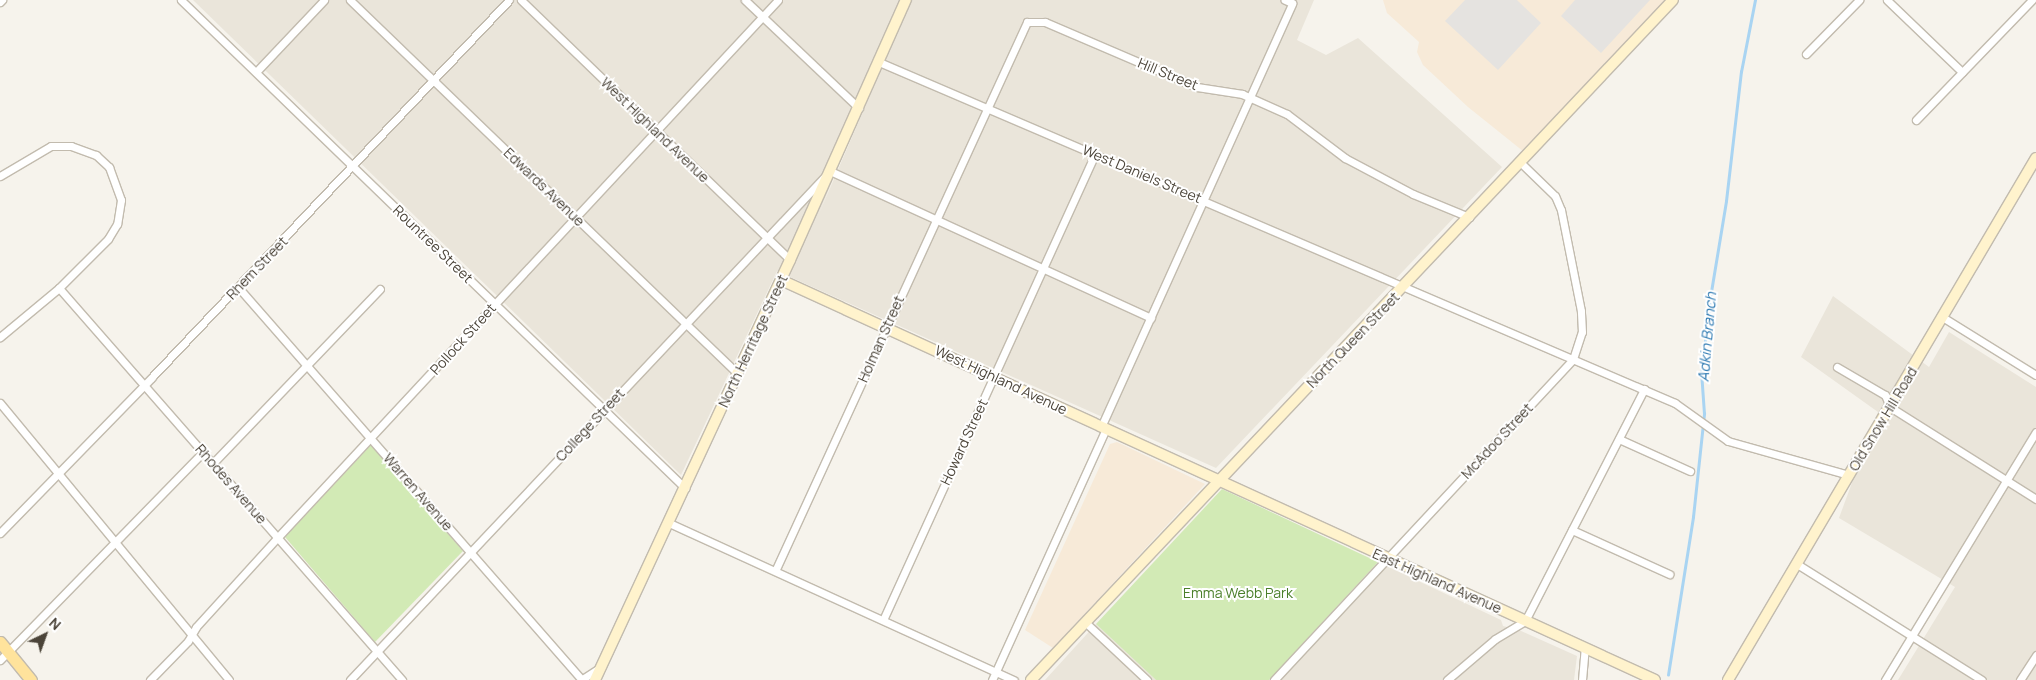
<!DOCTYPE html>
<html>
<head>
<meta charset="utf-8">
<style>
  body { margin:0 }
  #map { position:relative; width:2036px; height:680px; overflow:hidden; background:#f6f3ec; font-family:Manrope,sans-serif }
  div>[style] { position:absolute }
  .residential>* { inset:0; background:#eae5da }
  .commercial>* { inset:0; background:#f7ead8 }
  .green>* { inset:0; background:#d2eab5 }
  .parking>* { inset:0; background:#e5e3e0 }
  .stream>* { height:2.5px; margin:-1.25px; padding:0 1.25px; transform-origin:1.25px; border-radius:1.25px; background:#a9d4f2 }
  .roads { filter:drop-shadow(1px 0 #c2bbae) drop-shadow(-1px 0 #c2bbae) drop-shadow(0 1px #c2bbae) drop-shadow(0 -1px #c2bbae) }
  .street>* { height:7px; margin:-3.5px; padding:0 3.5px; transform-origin:3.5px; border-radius:3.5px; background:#fff }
  .secondary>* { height:10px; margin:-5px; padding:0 5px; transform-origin:5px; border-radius:5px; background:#fff3cd }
  .primary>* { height:11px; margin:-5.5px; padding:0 5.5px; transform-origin:5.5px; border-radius:5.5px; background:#ffe39c }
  span { translate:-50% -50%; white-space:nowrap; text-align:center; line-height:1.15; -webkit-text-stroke:4px #fff; paint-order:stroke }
  .street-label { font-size:14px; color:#4b4439 }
  .park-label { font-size:14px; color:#4a7f2a }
  .water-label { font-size:15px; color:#2e7ab2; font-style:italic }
  .north { position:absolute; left:20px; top:610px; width:50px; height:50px; -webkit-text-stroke:4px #fff; paint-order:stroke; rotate:42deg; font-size:14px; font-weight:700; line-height:20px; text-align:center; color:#4b4439 }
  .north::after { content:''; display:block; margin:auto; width:18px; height:22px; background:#4b4439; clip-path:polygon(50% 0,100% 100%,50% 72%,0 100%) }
</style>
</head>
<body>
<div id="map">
  <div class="residential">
    <i style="clip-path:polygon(193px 0,907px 0,818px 216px,911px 0,1314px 0,1297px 40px,1326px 55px,1358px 38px,1502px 167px,1216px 468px,777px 271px,681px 475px)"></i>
    <i style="clip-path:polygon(1833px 296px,1929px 367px,1949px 332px,2036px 387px,2036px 680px,1898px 680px,1955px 587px,1839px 518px,1878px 412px,1801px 357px)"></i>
    <i style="clip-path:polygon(1378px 562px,1501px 620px,1503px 626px,1519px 630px,1577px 656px,1574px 680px,1269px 680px)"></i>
    <i style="clip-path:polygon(1096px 624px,1156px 680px,1045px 680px)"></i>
  </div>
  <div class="commercial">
    <i style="clip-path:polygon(1383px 0,1673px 0,1528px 155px,1468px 107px,1423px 65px,1417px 52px,1419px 42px,1387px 13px)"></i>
    <i style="clip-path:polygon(1117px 442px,1205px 484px,1053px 648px,1025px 630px,1110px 444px)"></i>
  </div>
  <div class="green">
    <i style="clip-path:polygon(371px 445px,463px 551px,375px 642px,285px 537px)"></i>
    <i style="clip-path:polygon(1222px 489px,1378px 562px,1269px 680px,1156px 680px,1096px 624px)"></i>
  </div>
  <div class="parking">
    <i style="clip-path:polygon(1465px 0,1517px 0,1541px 23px,1498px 70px,1445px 21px)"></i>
    <i style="clip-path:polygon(1575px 0,1650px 0,1601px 53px,1561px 16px)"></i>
  </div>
  <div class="stream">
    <i style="left:1668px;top:675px;width:160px;rotate:-81deg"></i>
    <i style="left:1693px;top:517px;width:104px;rotate:-83.9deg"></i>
    <i style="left:1704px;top:414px;width:39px;rotate:-94deg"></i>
    <i style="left:1701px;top:375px;width:78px;rotate:-83.3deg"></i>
    <i style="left:1710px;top:298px;width:98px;rotate:-80.6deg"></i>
    <i style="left:1726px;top:201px;width:130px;rotate:-83.4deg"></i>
    <i style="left:1741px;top:72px;width:73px;rotate:-79deg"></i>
  </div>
  <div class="roads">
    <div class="street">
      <i style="left:181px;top:0;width:702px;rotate:44.08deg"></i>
      <i style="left:350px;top:0;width:539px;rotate:43.95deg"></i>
      <i style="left:521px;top:0;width:374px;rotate:44deg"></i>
      <i style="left:745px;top:0;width:157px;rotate:43.5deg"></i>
      <i style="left:1887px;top:0;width:104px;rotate:43.8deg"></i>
      <i style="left:0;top:2px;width:3px;rotate:-45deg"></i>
      <i style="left:1806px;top:54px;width:76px;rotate:-45.5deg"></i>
      <i style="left:879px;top:62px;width:866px;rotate:23.19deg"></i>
      <i style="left:1675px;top:403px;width:65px;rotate:35.6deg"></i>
      <i style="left:1728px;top:441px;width:126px;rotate:15.7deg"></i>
      <i style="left:256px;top:72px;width:99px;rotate:-46.6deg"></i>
      <i style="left:1916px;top:120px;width:167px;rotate:-46deg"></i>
      <i style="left:0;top:176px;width:59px;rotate:-30.5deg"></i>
      <i style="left:51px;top:146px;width:20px"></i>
      <i style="left:71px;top:146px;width:27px;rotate:20deg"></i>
      <i style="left:96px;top:155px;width:18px;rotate:43deg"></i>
      <i style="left:109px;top:167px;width:35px;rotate:70deg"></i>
      <i style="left:121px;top:200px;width:24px;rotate:99deg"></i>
      <i style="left:117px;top:224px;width:17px;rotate:121deg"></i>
      <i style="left:108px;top:239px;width:69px;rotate:135deg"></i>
      <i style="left:59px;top:288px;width:77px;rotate:140.3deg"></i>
      <i style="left:238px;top:287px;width:522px;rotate:48.8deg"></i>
      <i style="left:59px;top:288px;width:521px;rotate:48.81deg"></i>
      <i style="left:1944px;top:318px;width:108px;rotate:31.8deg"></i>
      <i style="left:1837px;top:367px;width:56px;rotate:30.3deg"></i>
      <i style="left:1885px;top:395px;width:13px;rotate:67deg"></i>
      <i style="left:1890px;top:407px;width:173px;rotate:32.2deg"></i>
      <i style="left:0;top:403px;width:359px;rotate:50.4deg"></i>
      <i style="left:1101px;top:427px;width:465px;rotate:-65.7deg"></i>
      <i style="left:1292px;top:3px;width:8px;rotate:-157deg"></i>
      <i style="left:1619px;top:439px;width:78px;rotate:24.3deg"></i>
      <i style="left:213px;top:463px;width:241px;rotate:-46.2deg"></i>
      <i style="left:669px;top:523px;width:379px;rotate:24.5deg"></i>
      <i style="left:1572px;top:530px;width:107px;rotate:24.4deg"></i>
      <i style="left:0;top:533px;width:218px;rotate:-45.7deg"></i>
      <i style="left:152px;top:377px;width:519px;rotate:-46.56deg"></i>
      <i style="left:1797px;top:564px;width:218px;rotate:32.1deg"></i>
      <i style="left:776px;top:569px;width:602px;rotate:-65.35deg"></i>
      <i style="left:1027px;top:22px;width:18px"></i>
      <i style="left:1045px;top:22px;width:165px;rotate:23.2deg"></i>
      <i style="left:1197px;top:87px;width:46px;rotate:8.8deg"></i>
      <i style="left:1242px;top:94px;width:49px;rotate:24deg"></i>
      <i style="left:1287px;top:114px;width:73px;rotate:37.2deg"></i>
      <i style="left:1345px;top:158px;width:77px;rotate:27.9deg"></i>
      <i style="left:1413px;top:194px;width:61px;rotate:22.3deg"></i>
      <i style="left:883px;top:620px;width:512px;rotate:-65.54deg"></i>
      <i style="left:1085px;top:622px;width:85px;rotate:43.1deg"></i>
      <i style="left:0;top:660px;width:291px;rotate:-45.7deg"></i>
      <i style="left:150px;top:680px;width:54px;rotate:-45.7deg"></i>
      <i style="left:188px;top:641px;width:16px;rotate:-60deg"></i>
      <i style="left:196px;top:627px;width:120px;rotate:-47.7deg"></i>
      <i style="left:277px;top:538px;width:735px;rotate:-47.04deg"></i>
      <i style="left:350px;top:680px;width:700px;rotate:-46.68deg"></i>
      <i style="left:830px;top:171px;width:353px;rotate:24.6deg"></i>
      <i style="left:581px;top:680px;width:24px;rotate:-33deg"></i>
      <i style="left:992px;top:680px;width:276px;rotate:-65.6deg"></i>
      <i style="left:1274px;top:680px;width:439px;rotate:-47deg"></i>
      <i style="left:1573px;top:359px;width:28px;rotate:-72deg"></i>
      <i style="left:1582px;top:332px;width:21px;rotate:-93deg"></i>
      <i style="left:1581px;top:311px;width:103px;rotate:-101.2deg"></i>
      <i style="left:1561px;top:210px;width:15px;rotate:-113deg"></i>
      <i style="left:1555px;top:196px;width:47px;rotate:-135.9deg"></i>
      <i style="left:1447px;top:680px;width:63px;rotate:-40.5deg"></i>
      <i style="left:1495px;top:639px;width:35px;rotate:-31deg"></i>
      <i style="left:1525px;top:621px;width:261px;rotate:-62.8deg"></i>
      <i style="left:1582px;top:680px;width:32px;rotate:-85deg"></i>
      <i style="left:1885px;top:680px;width:290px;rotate:-58.7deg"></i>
      <i style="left:2020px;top:680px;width:30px;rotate:-57deg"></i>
    </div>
    <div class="secondary">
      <i style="left:781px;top:280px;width:961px;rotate:24.59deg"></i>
      <i style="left:595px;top:680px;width:463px;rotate:-65.1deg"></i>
      <i style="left:790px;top:260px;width:285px;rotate:-66deg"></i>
      <i style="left:1031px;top:680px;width:935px;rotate:-46.65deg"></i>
      <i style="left:1728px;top:680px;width:606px;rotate:-59.46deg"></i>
    </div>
    <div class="primary">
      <i style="left:0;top:642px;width:49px;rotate:50.8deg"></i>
    </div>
  </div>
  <div class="street-label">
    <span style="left:1168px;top:74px;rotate:22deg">Hill Street</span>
    <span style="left:655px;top:130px;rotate:44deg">West Highland Avenue</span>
    <span style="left:1142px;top:174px;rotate:23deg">West Daniels Street</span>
    <span style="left:544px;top:187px;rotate:44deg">Edwards Avenue</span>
    <span style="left:433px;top:244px;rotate:44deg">Rountree Street</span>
    <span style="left:257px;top:268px;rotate:-46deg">Rhem Street</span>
    <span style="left:463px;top:339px;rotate:-48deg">Pollock Street</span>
    <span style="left:881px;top:339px;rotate:-66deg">Holman Street</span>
    <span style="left:1353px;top:340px;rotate:-46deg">North Queen Street</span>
    <span style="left:753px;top:341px;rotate:-65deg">North Herritage Street</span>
    <span style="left:1001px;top:380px;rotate:25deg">West Highland Avenue</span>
    <span style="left:1883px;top:419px;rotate:-59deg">Old Snow Hill Road</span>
    <span style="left:590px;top:425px;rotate:-47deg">College Street</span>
    <span style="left:1497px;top:441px;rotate:-47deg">McAdoo Street</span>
    <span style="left:964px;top:442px;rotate:-65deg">Howard Street</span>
    <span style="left:231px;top:484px;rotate:49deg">Rhodes Avenue</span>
    <span style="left:418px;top:492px;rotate:49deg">Warren Avenue</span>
    <span style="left:1437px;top:581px;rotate:24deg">East Highland Avenue</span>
  </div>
  <div class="park-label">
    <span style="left:1238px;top:593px">Emma Webb Park</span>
  </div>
  <div class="water-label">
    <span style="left:1707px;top:337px;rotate:-85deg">Adkin Branch</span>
  </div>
  <div class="north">N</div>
</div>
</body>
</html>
